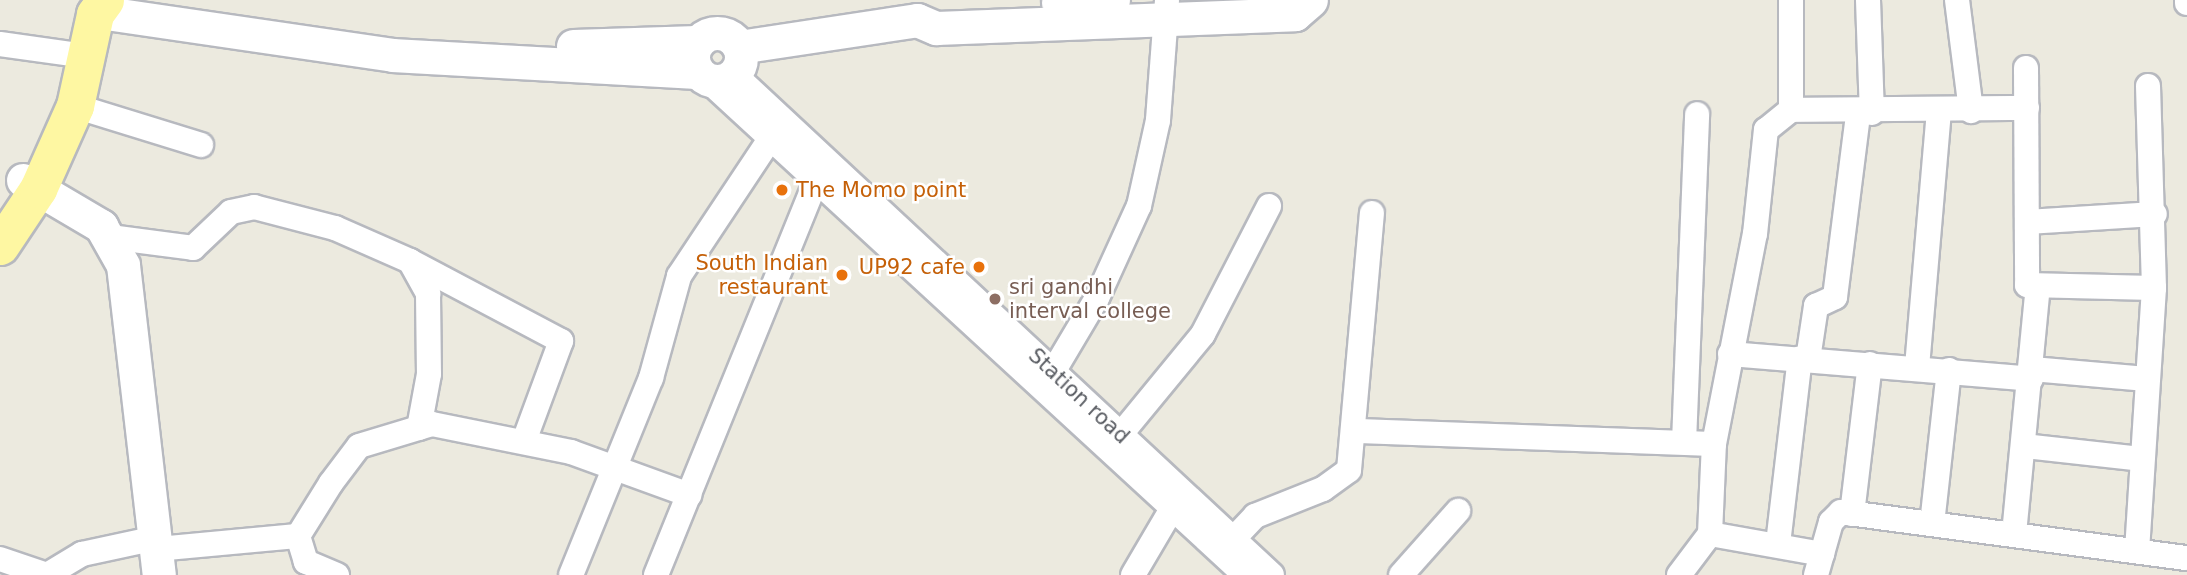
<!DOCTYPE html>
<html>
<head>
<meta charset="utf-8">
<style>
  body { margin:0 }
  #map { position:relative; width:2187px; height:575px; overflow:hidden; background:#eceadf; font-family:"DejaVu Sans",sans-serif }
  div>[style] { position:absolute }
  .roads { filter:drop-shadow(2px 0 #b7b9bf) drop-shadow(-2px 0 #b7b9bf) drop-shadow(0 2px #b7b9bf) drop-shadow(0 -2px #b7b9bf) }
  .street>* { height:24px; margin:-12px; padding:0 12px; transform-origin:12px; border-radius:12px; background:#fff }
  .secondary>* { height:33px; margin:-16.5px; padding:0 16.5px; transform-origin:16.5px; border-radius:16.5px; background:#fff }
  .secondary>.ring { margin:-16.5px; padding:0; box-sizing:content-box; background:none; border:33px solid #fff; border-radius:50% }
  .primary>* { height:37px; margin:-18.5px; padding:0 18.5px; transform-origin:18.5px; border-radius:18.5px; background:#fef7a2 }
  .dots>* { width:19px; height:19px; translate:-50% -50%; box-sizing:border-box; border:4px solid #fff; border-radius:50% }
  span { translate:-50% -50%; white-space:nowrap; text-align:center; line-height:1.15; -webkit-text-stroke:5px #fff; paint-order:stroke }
  .food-label { font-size:21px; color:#c56008 }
  .left { translate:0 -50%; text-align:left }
  .right { translate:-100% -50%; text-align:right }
  .education-label { font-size:21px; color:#785e54 }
  .street-label { font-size:21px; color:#585b61 }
</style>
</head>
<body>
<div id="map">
  <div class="roads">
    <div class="street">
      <i style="left:1868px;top:0;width:113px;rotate:88deg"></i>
      <i style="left:1957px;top:0;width:112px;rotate:82.8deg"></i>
      <i style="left:2187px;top:0;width:3px;rotate:90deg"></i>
      <i style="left:0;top:44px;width:73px;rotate:7.9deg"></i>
      <i style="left:2026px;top:68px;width:217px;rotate:89.7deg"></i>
      <i style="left:2027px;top:285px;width:127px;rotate:1.4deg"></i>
      <i style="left:734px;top:74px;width:735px;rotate:42.96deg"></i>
      <i style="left:705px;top:78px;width:734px;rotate:42.63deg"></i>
      <i style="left:75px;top:106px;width:132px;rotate:17.2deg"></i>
      <i style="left:1791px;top:110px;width:236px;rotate:-0.5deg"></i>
      <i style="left:2027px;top:222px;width:128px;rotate:-3.6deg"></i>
      <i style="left:110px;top:237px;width:84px;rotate:7.5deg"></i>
      <i style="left:193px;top:248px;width:52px;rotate:-43.5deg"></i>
      <i style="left:231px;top:212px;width:24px;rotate:-12deg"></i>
      <i style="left:254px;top:207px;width:84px;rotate:14.5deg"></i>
      <i style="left:335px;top:228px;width:82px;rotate:23.7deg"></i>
      <i style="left:410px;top:261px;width:171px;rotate:27.9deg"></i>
      <i style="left:561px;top:341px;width:107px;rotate:110.3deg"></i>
      <i style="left:410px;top:261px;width:38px;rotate:61deg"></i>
      <i style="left:428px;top:294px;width:80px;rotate:89.3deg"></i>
      <i style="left:429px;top:374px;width:55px;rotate:100.5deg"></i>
      <i style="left:1730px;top:354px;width:302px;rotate:4.7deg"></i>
      <i style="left:1808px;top:359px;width:54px;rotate:-81.4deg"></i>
      <i style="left:1816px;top:306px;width:21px;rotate:-25deg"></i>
      <i style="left:1835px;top:297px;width:184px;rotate:-82.8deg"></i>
      <i style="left:1917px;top:367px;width:256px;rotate:-85.1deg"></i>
      <i style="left:2032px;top:369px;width:115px;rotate:5deg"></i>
      <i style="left:1053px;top:372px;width:86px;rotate:-59.3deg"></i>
      <i style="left:1097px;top:298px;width:101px;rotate:-65.5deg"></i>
      <i style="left:1139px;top:206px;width:88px;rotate:-77.5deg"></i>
      <i style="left:1158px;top:120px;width:120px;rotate:-85.7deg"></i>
      <i style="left:1357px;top:431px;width:357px;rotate:2.1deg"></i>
      <i style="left:1121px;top:434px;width:129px;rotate:-50.6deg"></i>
      <i style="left:1203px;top:334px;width:144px;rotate:-62.7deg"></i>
      <i style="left:1684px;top:442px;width:328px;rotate:-87.7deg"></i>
      <i style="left:2024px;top:446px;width:119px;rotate:6.3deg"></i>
      <i style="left:1852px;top:514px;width:151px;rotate:-83.2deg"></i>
      <i style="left:1932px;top:524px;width:155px;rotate:-83.7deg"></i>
      <i style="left:1710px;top:534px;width:114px;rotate:10.1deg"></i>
      <i style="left:2014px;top:534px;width:248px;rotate:-84.5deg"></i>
      <i style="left:1778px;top:544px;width:187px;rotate:-83.3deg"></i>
      <i style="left:157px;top:549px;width:142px;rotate:-5.3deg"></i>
      <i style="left:2137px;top:551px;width:264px;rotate:-86.3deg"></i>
      <i style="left:2154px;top:288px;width:202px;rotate:-91.7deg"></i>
      <i style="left:1221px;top:552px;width:50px;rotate:-46.6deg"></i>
      <i style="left:1255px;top:516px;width:73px;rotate:-21.7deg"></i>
      <i style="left:1323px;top:489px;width:32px;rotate:-36deg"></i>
      <i style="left:1349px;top:470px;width:258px;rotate:-84.9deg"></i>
      <i style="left:0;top:559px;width:50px;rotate:18.8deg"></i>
      <i style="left:47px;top:575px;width:41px;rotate:-31deg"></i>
      <i style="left:82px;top:554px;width:76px;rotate:-12.2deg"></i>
      <i style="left:337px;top:575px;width:34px;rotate:-157deg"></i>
      <i style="left:306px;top:562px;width:27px;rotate:-107deg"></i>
      <i style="left:298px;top:536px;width:62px;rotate:-58.1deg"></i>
      <i style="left:331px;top:483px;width:46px;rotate:-52.9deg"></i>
      <i style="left:359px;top:446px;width:76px;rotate:-16.8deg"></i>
      <i style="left:432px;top:424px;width:142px;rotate:11.4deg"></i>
      <i style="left:571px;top:452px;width:126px;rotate:20deg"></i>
      <i style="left:571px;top:575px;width:213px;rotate:-67.9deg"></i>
      <i style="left:651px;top:378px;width:106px;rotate:-74.6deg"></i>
      <i style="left:679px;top:276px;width:164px;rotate:-56.4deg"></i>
      <i style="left:656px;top:575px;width:423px;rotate:-67.9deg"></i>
      <i style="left:1133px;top:575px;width:79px;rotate:-59.5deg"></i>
      <i style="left:1401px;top:575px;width:86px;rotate:-48.3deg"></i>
      <i style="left:1679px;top:575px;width:51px;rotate:-52.9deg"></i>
      <i style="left:1710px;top:534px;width:90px;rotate:-87.5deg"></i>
      <i style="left:1714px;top:444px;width:214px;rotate:-79deg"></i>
      <i style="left:1755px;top:234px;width:105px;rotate:-84deg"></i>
      <i style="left:1766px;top:130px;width:32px;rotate:-39deg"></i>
      <i style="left:1791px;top:110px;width:110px;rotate:-90deg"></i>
      <i style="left:1816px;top:575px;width:55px;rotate:-74.2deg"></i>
      <i style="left:1831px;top:522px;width:14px;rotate:-45deg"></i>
      <i style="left:1841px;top:512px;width:349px;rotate:7.6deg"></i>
    </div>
    <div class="secondary">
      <i style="left:1058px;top:2px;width:55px;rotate:-2.1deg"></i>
      <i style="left:99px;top:12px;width:296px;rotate:8.3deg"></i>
      <i style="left:392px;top:55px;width:305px;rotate:3.2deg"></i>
      <i class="ring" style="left:693px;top:33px;width:15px;height:15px"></i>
      <i style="left:573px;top:46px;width:124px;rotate:-1.8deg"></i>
      <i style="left:739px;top:47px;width:180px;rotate:-8.6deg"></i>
      <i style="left:917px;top:20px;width:21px;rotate:23deg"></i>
      <i style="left:936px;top:28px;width:359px;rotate:-2.2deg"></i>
      <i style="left:1295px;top:14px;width:21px;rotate:-41deg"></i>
      <i style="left:23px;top:180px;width:91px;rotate:30.5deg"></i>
      <i style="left:101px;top:226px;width:45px;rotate:60.6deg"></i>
      <i style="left:123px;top:265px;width:312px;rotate:83.4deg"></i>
    </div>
    <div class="primary">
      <i style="left:0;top:246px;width:69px;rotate:-56.3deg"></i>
      <i style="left:38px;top:189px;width:91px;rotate:-66deg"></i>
      <i style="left:75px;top:106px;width:94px;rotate:-77.7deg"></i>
      <i style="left:95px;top:14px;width:17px;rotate:-54deg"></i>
    </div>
  </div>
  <div class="dots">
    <i style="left:782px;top:190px;background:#e8710a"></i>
    <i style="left:979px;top:267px;background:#e8710a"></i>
    <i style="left:842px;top:275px;background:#e8710a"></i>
    <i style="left:995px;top:299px;background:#8d6e63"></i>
  </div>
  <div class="food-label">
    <span class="left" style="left:796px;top:190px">The Momo point</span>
    <span class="right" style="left:828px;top:275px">South Indian<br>restaurant</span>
    <span class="right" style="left:965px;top:267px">UP92 cafe</span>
  </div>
  <div class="education-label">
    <span class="left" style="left:1009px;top:299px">sri gandhi<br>interval college</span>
  </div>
  <div class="street-label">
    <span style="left:1079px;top:396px;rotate:43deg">Station road</span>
  </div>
</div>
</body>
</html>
